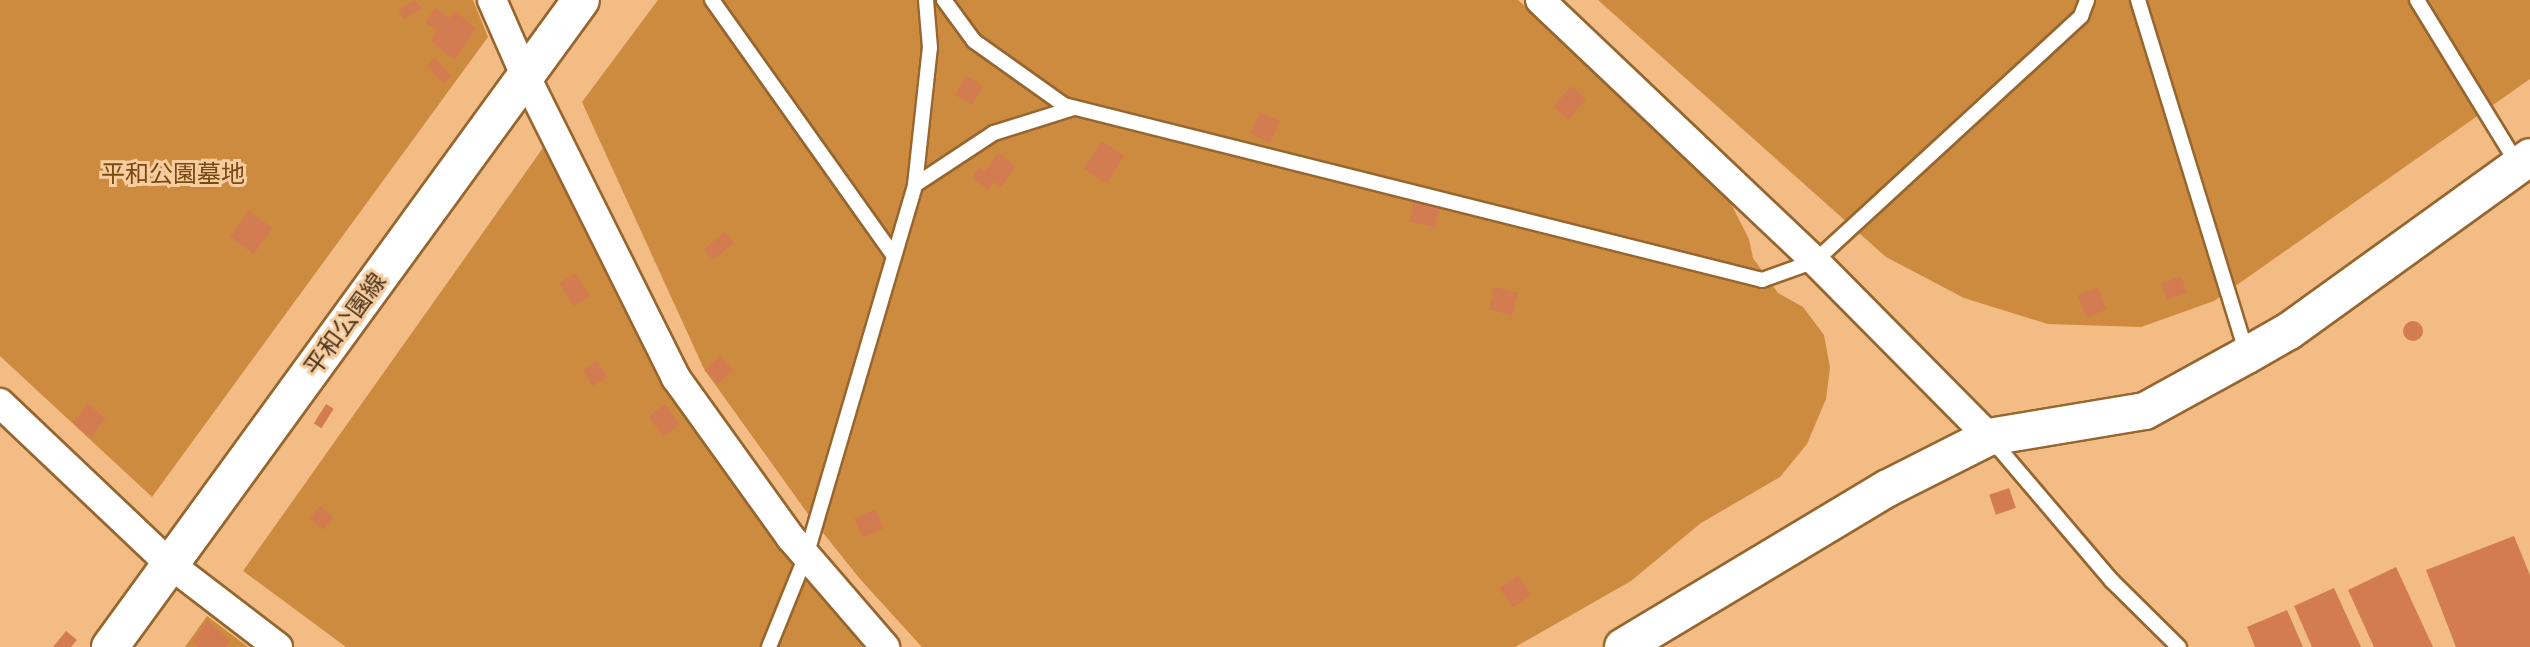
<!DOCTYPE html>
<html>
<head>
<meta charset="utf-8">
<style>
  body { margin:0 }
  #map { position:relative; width:2530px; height:647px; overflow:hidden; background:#f2bc84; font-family:"Space Grotesk","Noto Sans JP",sans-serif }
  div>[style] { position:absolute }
  .green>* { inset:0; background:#cd8b40 }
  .building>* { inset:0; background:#d37c51; transform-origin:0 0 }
  .round { border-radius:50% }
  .roads { filter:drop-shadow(2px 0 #97662f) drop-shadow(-2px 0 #97662f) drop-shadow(0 2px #97662f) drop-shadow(0 -2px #97662f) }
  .service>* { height:14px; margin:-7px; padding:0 7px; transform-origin:7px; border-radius:7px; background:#fff }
  .minor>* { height:28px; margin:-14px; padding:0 14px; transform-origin:14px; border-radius:14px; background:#fff }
  .tertiary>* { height:36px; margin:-18px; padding:0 18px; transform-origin:18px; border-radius:18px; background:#fff }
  span { translate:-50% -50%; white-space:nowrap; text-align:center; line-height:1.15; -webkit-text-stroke:6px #f7cc9f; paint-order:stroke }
  .park-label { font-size:24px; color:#784a11 }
  .street-label { font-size:24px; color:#4a341d }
</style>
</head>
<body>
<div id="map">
  <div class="green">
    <i style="clip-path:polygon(0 0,473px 0,488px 37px,152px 497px,0 356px)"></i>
    <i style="clip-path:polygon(658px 0,1518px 0,1723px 188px,1749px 239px,1753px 258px,1778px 293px,1803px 307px,1824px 335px,1830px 368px,1826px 399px,1807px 444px,1780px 477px,1701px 523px,1631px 581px,1515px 647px,922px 647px,860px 579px,808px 514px,704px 369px,582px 102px)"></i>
    <i style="clip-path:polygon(1598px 0,2530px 0,2530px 79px,2214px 301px,2141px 327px,2048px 324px,1964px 298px,1886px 257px)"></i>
    <i style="clip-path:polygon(545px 145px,656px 369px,774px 541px,871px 647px,346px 647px,243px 571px)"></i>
    <i style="clip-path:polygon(207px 616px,248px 647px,185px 647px)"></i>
  </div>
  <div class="building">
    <i style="clip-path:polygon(414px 0,422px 8px,404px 19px,398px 10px)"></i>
    <i style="clip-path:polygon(436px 8px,449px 18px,455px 11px,476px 28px,455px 60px,430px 40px,437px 31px,425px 22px)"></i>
    <i style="left:435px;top:58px;width:25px;height:11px;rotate:48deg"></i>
    <i style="left:966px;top:76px;width:20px;height:22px;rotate:30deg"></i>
    <i style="left:1571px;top:86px;width:20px;height:27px;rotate:41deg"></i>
    <i style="left:1260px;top:112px;width:22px;height:24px;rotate:24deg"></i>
    <i style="left:1102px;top:141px;width:27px;height:33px;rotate:33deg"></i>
    <i style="clip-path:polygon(998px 153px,1016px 166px,1001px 187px,994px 182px,988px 190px,972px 178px,979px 167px,985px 171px)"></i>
    <i style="left:1414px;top:200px;width:27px;height:22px;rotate:13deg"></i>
    <i style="left:249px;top:211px;width:29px;height:32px;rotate:36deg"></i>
    <i style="left:725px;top:232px;width:14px;height:27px;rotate:51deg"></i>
    <i style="left:575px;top:273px;width:27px;height:19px;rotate:56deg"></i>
    <i style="left:2181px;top:276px;width:18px;height:21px;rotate:71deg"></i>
    <i style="left:1495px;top:287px;width:24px;height:23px;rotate:15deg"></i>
    <i style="left:2098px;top:287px;width:24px;height:22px;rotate:68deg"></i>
    <i class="round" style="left:2403px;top:321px;width:20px;height:20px"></i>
    <i style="left:720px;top:356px;width:19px;height:21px;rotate:47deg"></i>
    <i style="left:597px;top:361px;width:19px;height:17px;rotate:58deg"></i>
    <i style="left:88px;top:404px;width:23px;height:24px;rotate:40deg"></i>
    <i style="left:326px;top:404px;width:9px;height:23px;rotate:32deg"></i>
    <i style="left:665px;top:404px;width:25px;height:21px;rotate:53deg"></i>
    <i style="left:2009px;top:488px;width:21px;height:21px;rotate:71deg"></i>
    <i style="left:320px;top:506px;width:18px;height:16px;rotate:41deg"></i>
    <i style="left:875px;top:509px;width:21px;height:23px;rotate:65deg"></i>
    <i style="clip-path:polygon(2514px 536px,2530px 575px,2530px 647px,2456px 647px,2426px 570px)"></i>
    <i style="clip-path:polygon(2396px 567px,2433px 647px,2374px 647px,2348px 590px)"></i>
    <i style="left:1518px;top:575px;width:24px;height:23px;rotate:55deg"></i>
    <i style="clip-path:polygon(2334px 588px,2361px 647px,2312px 647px,2294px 606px)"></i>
    <i style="clip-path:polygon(2287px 610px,2303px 647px,2255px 647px,2247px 627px)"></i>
    <i style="clip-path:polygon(207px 620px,230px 640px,225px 647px,198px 647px,192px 643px)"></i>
    <i style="clip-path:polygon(66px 631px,77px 640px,71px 647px,53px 647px)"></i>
  </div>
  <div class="roads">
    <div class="service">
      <i style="left:712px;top:0;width:314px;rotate:54.6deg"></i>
      <i style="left:944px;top:0;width:51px;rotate:53.8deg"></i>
      <i style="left:974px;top:41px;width:110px;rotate:35.4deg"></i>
      <i style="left:1064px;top:105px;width:720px;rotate:14.07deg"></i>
      <i style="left:1762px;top:280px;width:56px;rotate:-19.7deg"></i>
      <i style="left:1815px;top:261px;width:362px;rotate:-42.6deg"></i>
      <i style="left:2081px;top:16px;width:17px;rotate:-69deg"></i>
      <i style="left:2138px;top:0;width:371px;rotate:72.9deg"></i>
      <i style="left:2417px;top:0;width:191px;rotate:58.5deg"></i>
      <i style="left:915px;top:185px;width:95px;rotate:-33.4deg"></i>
      <i style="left:994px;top:133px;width:84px;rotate:-17.4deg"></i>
      <i style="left:1992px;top:440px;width:185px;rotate:49.6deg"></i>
      <i style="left:2112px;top:581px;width:94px;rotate:44.6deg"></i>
      <i style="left:769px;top:647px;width:98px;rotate:-67.9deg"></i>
      <i style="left:806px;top:556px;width:387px;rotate:-73.6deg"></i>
      <i style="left:915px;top:185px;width:138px;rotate:-83.8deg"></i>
      <i style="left:930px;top:48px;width:48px;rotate:-94.8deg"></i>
    </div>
    <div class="minor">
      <i style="left:492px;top:0;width:82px;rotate:66.3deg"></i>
      <i style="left:525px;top:75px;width:339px;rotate:63.5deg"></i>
      <i style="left:676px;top:378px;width:197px;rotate:54.3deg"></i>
      <i style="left:791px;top:538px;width:144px;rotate:49.2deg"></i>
      <i style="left:1540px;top:0;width:379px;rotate:43.5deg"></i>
      <i style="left:1815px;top:261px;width:247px;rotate:45.3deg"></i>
      <i style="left:0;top:403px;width:236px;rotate:43.5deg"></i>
      <i style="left:171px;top:565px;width:135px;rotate:37.5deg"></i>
    </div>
    <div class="tertiary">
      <i style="left:110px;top:647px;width:800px;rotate:-53.95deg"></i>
      <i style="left:1623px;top:647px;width:307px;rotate:-31deg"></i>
      <i style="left:1886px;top:489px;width:115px;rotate:-26.8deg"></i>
      <i style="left:1989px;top:437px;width:158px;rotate:-9.5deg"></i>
      <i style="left:2145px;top:411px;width:116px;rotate:-28.8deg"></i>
      <i style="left:2247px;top:355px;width:48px;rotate:-29.7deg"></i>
      <i style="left:2289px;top:331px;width:297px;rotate:-35.8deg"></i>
    </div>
  </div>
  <div class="park-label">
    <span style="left:173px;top:174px">平和公園墓地</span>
  </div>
  <div class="street-label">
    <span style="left:345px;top:324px;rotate:-54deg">平和公園線</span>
  </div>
</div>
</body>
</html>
